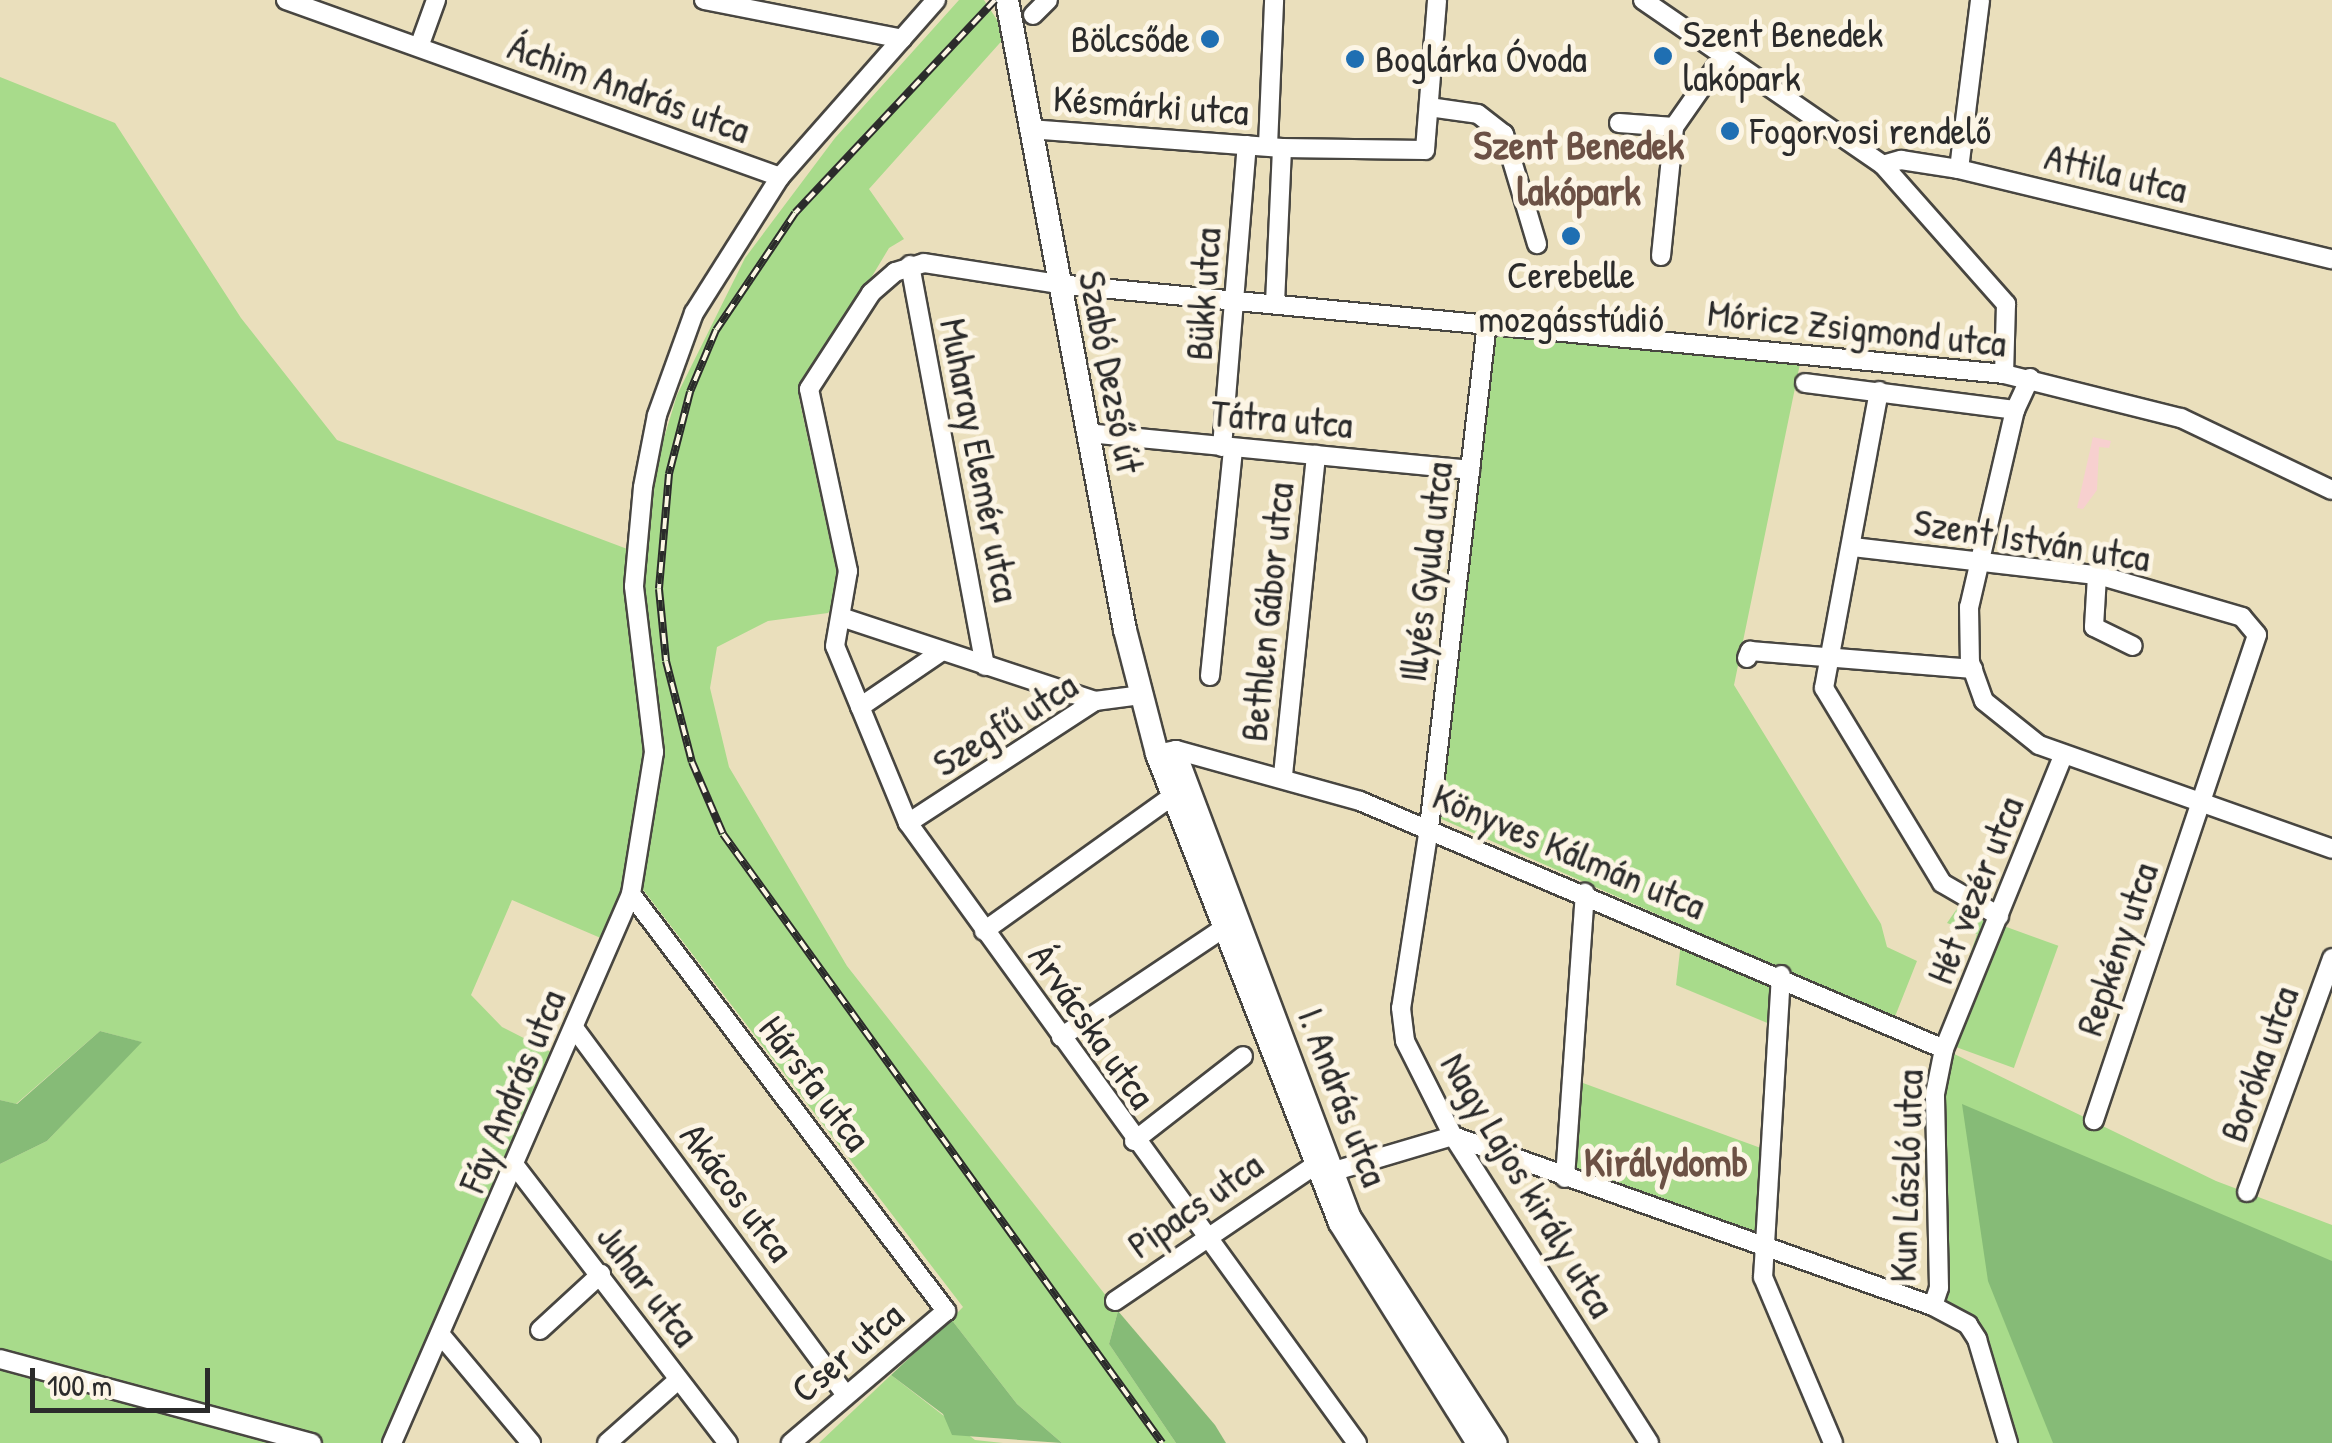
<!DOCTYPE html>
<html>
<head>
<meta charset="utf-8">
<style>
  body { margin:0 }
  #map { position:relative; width:2332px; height:1443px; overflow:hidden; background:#eadfbc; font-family:"Patrick Hand",sans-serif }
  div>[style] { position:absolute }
  .built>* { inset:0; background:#f7d0cf }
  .green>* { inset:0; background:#a8db8b; transform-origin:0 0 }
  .forest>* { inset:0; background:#86bb77 }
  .roads { filter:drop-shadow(2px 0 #484641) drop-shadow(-2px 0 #484641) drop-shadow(0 2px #484641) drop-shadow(0 -2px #484641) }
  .minor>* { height:18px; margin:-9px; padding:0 9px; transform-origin:9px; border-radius:9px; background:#fff }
  .major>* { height:22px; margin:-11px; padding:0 11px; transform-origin:11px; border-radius:11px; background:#fff }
  .rail>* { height:8px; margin-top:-4px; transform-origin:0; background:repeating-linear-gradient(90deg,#fcf5e5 0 11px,#2b2b2b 0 22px); box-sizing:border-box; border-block:2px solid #2b2b2b }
  .dots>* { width:28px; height:28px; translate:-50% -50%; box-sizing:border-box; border:5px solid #fcf5e5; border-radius:50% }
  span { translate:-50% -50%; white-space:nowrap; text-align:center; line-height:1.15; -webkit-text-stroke:10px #fcf5e5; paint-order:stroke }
  .poi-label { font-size:38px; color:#2b2b2b }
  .left { translate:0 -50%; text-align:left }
  .right { translate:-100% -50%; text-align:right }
  .street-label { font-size:38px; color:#2b2b2b }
  .neighbourhood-label { font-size:40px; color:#6c5145; font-weight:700 }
  .scale { position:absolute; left:30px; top:1368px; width:180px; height:45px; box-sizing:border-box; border:5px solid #2b2b2b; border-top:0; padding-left:12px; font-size:30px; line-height:35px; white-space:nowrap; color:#2b2b2b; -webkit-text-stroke:8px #fcf5e5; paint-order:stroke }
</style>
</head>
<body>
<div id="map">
  <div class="built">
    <i style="clip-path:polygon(2093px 437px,2111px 441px,2109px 448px,2099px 447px,2097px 490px,2083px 509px,2077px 508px)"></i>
  </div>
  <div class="green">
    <i style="clip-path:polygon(959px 0,984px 0,1007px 35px,869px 189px,904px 239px,889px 248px,799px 398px,842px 596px,828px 613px,768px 621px,717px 647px,710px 688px,729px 767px,847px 966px,1118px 1311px,1109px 1344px,1176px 1443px,1062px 1443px,1017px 1404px,951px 1319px,963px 1307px,641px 887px,603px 939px,512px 900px,471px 995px,502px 1027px,551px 1052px,383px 1443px,0 1443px,0 1164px,47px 1141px,141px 1042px,100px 1031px,16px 1104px,0 1100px,0 77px,115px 123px,241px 318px,337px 440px,630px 550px,677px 395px,745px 258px,835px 138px)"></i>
    <i style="clip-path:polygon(1493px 332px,1802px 354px,1734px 685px,1881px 924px,1887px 947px,1917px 961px,1894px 1019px,1437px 817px)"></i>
    <i style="clip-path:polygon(1963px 900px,1999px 916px,1979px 969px,1967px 964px,1977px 934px,1947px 923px)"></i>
    <i style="left:2001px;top:925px;width:61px;height:130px;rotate:20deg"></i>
    <i style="clip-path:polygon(1682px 934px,1781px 975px,1777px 1027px,1676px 985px)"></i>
    <i style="clip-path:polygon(1944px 1049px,2216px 1181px,2332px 1225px,2332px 1443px,2008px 1443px,1977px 1339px,1933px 1306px)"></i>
    <i style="clip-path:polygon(1572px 1079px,1769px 1151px,1762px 1250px,1565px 1178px)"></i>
    <i style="clip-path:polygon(891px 1375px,975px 1440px,1003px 1443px,819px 1443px)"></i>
  </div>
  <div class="forest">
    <i style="clip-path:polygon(100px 1031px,142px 1042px,47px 1141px,0 1164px,0 1100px,17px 1104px)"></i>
    <i style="clip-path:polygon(1962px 1104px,2332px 1261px,2332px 1443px,2053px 1443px,1988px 1281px)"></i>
    <i style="clip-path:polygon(1118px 1311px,1215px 1425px,1226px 1443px,1176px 1443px,1109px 1344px)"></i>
    <i style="clip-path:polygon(951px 1319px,1017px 1404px,1062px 1443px,952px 1435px,943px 1414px,891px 1375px)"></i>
  </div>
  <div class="roads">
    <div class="minor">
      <i style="left:286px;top:0;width:525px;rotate:19.71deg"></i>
      <i style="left:704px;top:0;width:202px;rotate:11.1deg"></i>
      <i style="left:1643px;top:0;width:291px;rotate:34.5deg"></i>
      <i style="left:1883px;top:165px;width:186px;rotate:48.5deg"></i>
      <i style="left:2006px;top:304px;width:70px;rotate:91.6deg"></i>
      <i style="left:1033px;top:15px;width:21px;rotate:-45deg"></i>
      <i style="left:419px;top:47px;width:50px;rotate:-70.1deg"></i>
      <i style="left:1429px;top:107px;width:49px;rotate:8.1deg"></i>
      <i style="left:1478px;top:114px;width:33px;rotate:38deg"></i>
      <i style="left:1504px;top:134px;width:115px;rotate:73.3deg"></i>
      <i style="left:1619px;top:123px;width:55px;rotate:4.2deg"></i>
      <i style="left:1029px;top:129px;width:254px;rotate:4.3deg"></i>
      <i style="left:1282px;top:148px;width:143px;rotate:0.8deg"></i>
      <i style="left:1425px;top:150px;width:150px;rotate:-85.4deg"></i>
      <i style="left:1268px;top:146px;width:146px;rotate:-87.6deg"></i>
      <i style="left:1883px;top:165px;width:19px;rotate:-16deg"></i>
      <i style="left:1901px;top:160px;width:59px;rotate:8.8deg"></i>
      <i style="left:1959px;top:169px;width:384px;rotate:13.6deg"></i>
      <i style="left:1959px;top:169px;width:170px;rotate:-82.9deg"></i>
      <i style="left:1661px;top:256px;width:130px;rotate:-84.2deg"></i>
      <i style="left:1674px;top:127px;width:85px;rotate:-55deg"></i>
      <i style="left:910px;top:265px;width:408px;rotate:79.4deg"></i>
      <i style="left:1275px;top:303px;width:155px;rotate:-87.4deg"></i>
      <i style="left:1487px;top:323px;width:508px;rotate:96.55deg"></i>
      <i style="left:1429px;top:828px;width:182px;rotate:98.8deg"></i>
      <i style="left:1401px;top:1008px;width:33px;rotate:83deg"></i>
      <i style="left:1405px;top:1041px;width:106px;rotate:63.2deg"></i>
      <i style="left:1453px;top:1136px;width:364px;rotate:57.4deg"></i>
      <i style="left:2030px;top:378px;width:35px;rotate:115deg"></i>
      <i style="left:2015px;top:410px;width:202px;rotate:103.1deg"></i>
      <i style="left:1969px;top:607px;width:55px;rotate:89deg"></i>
      <i style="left:1970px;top:662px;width:41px;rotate:70.3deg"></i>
      <i style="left:1984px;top:701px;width:70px;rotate:38.7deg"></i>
      <i style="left:2039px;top:745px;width:311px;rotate:19.5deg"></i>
      <i style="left:1805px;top:383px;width:212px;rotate:7.3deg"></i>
      <i style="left:1879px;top:391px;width:302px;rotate:100.5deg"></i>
      <i style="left:1824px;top:688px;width:228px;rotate:58.8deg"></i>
      <i style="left:1942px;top:883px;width:66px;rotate:30.1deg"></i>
      <i style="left:1087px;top:433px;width:385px;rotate:5.5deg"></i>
      <i style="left:1222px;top:447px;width:303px;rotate:-85.3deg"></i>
      <i style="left:1853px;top:547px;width:251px;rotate:6.6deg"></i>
      <i style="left:2102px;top:576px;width:146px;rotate:16.3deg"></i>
      <i style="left:2242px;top:617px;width:23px;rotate:50deg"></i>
      <i style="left:2257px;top:635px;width:512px;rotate:108.58deg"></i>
      <i style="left:2097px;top:576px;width:51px;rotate:93.4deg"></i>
      <i style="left:2094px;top:627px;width:43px;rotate:26deg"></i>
      <i style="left:841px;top:617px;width:268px;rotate:18.3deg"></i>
      <i style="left:1747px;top:658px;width:8px;rotate:-67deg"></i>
      <i style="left:1750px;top:651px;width:224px;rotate:4.6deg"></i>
      <i style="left:1210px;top:676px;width:229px;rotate:-84.2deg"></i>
      <i style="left:860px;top:707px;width:98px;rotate:-34.2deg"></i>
      <i style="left:1176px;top:750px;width:498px;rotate:69.4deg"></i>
      <i style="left:1351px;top:1216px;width:270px;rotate:57.1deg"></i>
      <i style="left:1157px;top:754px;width:19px;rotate:-12deg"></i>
      <i style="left:1176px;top:750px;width:191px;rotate:15.5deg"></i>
      <i style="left:1360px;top:801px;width:634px;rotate:23.01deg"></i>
      <i style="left:1283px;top:775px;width:322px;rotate:-84.1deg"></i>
      <i style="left:908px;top:823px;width:223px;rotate:-33.1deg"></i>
      <i style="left:1095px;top:701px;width:46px;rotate:-7.4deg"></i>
      <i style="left:631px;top:894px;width:523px;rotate:52.93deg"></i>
      <i style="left:946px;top:1311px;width:204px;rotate:139.6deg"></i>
      <i style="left:984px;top:931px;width:234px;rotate:-35.6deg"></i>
      <i style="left:1781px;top:975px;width:303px;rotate:93.4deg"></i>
      <i style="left:1763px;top:1277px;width:180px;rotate:67.1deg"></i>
      <i style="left:575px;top:1029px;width:455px;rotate:53.5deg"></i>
      <i style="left:1061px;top:1037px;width:196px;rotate:-33.8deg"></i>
      <i style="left:1134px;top:1141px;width:138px;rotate:-37.9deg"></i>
      <i style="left:516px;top:1167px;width:348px;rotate:52.5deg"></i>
      <i style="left:1338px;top:1170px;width:120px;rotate:-16.5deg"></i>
      <i style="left:1453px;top:1136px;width:509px;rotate:19.5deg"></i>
      <i style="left:1933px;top:1306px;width:40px;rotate:28deg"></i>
      <i style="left:1968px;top:1325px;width:17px;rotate:57deg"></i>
      <i style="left:1977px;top:1339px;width:109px;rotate:73.4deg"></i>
      <i style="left:1565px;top:1178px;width:286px;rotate:-86deg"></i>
      <i style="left:2247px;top:1192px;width:249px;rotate:-70deg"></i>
      <i style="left:1115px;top:1301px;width:242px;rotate:-34.2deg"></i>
      <i style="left:1933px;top:1306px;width:19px;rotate:-72deg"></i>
      <i style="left:1939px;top:1288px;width:194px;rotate:-91.2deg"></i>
      <i style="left:1935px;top:1094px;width:46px;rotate:-78.7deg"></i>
      <i style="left:1944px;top:1049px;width:318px;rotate:-67.9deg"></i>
      <i style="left:540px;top:1330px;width:83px;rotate:-42.6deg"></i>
      <i style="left:440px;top:1334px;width:142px;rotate:50.1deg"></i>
      <i style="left:0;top:1359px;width:323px;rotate:15.1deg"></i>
      <i style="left:392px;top:1443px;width:599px;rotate:-66.47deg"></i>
      <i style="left:631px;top:894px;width:144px;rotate:-80.8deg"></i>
      <i style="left:654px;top:752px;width:167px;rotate:-96.9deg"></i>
      <i style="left:634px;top:586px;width:99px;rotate:-84.8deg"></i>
      <i style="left:643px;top:487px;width:73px;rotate:-79deg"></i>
      <i style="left:657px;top:415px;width:109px;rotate:-70.1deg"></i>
      <i style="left:694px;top:313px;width:161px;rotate:-57.7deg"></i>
      <i style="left:780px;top:177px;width:236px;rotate:-48.6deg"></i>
      <i style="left:607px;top:1443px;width:95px;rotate:-41.6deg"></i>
      <i style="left:1357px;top:1443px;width:766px;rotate:-125.91deg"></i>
      <i style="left:908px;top:823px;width:191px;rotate:-112.4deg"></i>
      <i style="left:835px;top:646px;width:76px;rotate:-80.2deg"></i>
      <i style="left:848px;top:571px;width:186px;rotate:-102.1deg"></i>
      <i style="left:809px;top:389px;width:114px;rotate:-57.1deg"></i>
      <i style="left:871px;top:293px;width:32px;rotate:-41deg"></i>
      <i style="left:895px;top:272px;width:30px;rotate:-17deg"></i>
      <i style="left:924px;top:263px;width:136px;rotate:8.9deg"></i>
      <i style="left:1058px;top:284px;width:950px;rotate:5.43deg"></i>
      <i style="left:2004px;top:374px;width:182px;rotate:14deg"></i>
      <i style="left:2181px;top:418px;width:167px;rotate:25.5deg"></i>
    </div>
    <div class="major">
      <i style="left:1007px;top:0;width:641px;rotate:79.39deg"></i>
      <i style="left:1125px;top:630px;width:128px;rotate:75.5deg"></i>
      <i style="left:1157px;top:754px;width:503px;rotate:68.68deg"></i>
      <i style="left:1340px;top:1223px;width:260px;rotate:57.9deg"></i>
    </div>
  </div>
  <div class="rail">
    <i style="left:995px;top:0;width:292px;rotate:133.2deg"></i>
    <i style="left:795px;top:213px;width:141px;rotate:124deg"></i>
    <i style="left:716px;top:330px;width:67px;rotate:112.8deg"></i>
    <i style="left:690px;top:392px;width:85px;rotate:104.4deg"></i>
    <i style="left:669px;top:474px;width:115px;rotate:95deg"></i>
    <i style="left:659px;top:589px;width:72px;rotate:84.4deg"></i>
    <i style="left:666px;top:661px;width:104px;rotate:75.6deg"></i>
    <i style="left:692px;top:762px;width:78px;rotate:66.7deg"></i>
    <i style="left:723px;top:834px;width:751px;rotate:54.21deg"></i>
  </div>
  <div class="dots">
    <i style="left:1210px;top:39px;background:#1f6fb2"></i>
    <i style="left:1663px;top:56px;background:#1f6fb2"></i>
    <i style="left:1355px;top:59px;background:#1f6fb2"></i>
    <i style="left:1730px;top:131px;background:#1f6fb2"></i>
    <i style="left:1571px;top:236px;background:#1f6fb2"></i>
  </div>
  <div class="poi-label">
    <span class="left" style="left:1683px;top:56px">Szent Benedek<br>lakópark</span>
    <span class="right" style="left:1190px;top:39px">Bölcsőde</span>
    <span class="left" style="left:1375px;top:59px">Boglárka Óvoda</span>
    <span class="left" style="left:1750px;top:131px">Fogorvosi rendelő</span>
    <span style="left:1571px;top:297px">Cerebelle<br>mozgásstúdió</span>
  </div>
  <div class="street-label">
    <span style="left:629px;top:88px;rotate:20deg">Áchim András utca</span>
    <span style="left:1151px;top:105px;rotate:4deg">Késmárki utca</span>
    <span style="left:2116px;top:173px;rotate:14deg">Attila utca</span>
    <span style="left:1203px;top:294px;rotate:-86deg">Bükk utca</span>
    <span style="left:1857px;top:328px;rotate:6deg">Móricz Zsigmond utca</span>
    <span style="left:1111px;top:372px;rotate:79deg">Szabó Dezső út</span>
    <span style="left:1282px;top:419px;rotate:5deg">Tátra utca</span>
    <span style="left:980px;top:460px;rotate:79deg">Muharay Elemér utca</span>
    <span style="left:2032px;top:540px;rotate:9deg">Szent István utca</span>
    <span style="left:1426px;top:572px;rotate:-83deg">Illyés Gyula utca</span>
    <span style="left:1267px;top:612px;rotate:-84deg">Bethlen Gábor utca</span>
    <span style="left:1005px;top:724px;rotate:-32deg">Szegfű utca</span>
    <span style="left:1569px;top:851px;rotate:23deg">Könyves Kálmán utca</span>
    <span style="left:1975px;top:890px;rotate:-68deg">Hét vezér utca</span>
    <span style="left:2117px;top:949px;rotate:-71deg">Repkény utca</span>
    <span style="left:1092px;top:1026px;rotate:55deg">Árvácska utca</span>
    <span style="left:2259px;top:1064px;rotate:-70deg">Boróka utca</span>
    <span style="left:815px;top:1083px;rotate:53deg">Hársfa utca</span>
    <span style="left:512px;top:1091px;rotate:-67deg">Fáy András utca</span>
    <span style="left:1343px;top:1097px;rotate:69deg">I. András utca</span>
    <span style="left:1906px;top:1176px;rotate:-88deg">Kun László utca</span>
    <span style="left:1528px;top:1185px;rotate:59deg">Nagy Lajos király utca</span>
    <span style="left:737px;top:1192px;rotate:53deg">Akácos utca</span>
    <span style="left:1195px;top:1205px;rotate:-35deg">Pipacs utca</span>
    <span style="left:648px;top:1285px;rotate:53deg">Juhar utca</span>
    <span style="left:847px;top:1352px;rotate:-40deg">Cser utca</span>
  </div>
  <div class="neighbourhood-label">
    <span style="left:1579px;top:167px">Szent Benedek<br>lakópark</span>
    <span style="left:1666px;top:1161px">Királydomb</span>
  </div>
  <div class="scale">100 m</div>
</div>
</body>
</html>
